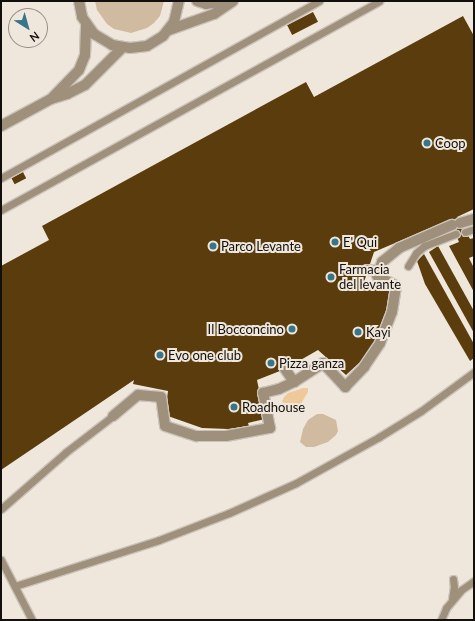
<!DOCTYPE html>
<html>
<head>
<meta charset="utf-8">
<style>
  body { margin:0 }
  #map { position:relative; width:475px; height:621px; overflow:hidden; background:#f0e7dc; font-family:Lato,sans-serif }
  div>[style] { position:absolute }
  .green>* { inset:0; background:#d1bba0 }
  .water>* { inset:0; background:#eeca9b }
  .building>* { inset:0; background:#5b3d0d; transform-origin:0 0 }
  .roads { filter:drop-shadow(1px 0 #ccc4bb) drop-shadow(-1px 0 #ccc4bb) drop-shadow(0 1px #ccc4bb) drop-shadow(0 -1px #ccc4bb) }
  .lane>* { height:7px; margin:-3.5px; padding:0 3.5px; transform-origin:3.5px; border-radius:3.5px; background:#9f907c }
  .street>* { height:10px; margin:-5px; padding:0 5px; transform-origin:5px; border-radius:5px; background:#9f907c }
  .dots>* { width:11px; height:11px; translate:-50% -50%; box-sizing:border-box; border:2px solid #f0e7dc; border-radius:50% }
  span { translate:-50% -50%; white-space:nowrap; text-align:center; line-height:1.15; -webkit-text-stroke:4px #f0e7dc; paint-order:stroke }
  .poi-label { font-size:13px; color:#120f0c }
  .left { translate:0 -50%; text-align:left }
  .right { translate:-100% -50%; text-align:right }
  .frame { position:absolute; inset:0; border:2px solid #120f0c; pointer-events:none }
  .north { position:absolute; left:8px; top:8px; width:40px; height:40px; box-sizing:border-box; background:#f0e7dc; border:1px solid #979189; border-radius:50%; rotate:143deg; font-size:11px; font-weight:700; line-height:16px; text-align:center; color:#120f0c }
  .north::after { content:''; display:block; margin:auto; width:14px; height:18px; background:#36758a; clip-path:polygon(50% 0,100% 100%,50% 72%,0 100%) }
</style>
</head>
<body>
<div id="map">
  <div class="green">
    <i style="clip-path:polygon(95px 1px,164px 1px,160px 16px,154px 23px,147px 28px,131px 33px,114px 29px,107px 24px,97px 10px)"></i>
    <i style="clip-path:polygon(317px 414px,323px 414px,336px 420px,338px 431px,336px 435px,328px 442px,314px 447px,306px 447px,300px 442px,303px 429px,308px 420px)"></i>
  </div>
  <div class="water">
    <i style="clip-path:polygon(303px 388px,308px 388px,308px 392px,299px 407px,293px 409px,286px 407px,282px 401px,284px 397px,288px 393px)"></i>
  </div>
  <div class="building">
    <i style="left:313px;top:12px;width:11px;height:29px;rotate:63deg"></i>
    <i style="clip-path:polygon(463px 16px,474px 36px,474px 209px,457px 217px,470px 239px,474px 238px,474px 256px,469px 258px,474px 268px,474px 292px,449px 246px,459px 242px,449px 220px,374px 252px,364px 282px,391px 292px,387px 311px,379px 337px,362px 365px,359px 363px,346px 375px,318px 350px,285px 369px,257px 380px,265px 419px,248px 423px,249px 426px,228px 429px,202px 428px,165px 415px,168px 391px,133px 384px,134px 380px,1px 470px,1px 266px,49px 240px,42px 226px,306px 82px,314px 97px)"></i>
    <i style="left:23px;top:172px;width:7px;height:13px;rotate:63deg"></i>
    <i style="clip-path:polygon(438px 246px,474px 311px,474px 333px,429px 252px)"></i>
    <i style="clip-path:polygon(424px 254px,474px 344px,474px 358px,470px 361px,425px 284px,417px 261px)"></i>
  </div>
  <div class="roads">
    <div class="lane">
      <i style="left:1px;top:178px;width:364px;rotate:-29.1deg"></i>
      <i style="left:1px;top:210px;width:432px;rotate:-28.9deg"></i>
      <i style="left:465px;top:232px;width:9px;rotate:-18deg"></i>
      <i style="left:408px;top:266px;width:15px;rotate:-58deg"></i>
      <i style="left:416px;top:253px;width:11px;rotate:-41deg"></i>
      <i style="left:424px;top:246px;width:34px;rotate:-21deg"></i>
      <i style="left:1px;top:509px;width:86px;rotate:-41.2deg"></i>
      <i style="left:66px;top:452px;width:59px;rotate:-37.5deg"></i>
      <i style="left:1px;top:560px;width:68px;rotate:62.7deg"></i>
      <i style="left:15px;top:586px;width:151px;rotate:-17.7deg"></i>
      <i style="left:159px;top:540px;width:75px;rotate:-21.1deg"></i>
      <i style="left:229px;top:513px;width:73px;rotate:-24.1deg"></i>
      <i style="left:296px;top:483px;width:95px;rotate:-29deg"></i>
      <i style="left:379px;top:437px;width:49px;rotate:-31.8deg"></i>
      <i style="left:421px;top:411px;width:66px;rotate:-36.3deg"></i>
      <i style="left:452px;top:599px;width:12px;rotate:-81deg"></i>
      <i style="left:454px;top:587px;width:8px;rotate:-97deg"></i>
      <i style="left:441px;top:620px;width:13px;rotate:-67deg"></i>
      <i style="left:446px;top:608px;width:23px;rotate:-50deg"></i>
      <i style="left:461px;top:590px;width:16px;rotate:-35deg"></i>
    </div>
    <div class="street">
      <i style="left:79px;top:1px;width:16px;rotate:79deg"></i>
      <i style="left:82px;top:17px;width:21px;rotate:55deg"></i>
      <i style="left:94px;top:34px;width:21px;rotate:31deg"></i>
      <i style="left:112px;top:45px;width:18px;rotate:9deg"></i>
      <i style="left:130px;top:48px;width:17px;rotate:-7deg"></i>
      <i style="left:147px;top:46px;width:19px;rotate:-32deg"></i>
      <i style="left:163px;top:36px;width:18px;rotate:-52deg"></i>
      <i style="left:174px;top:22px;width:22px;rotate:-77deg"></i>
      <i style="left:197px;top:1px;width:9px;rotate:18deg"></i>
      <i style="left:206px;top:4px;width:19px;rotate:-9deg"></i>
      <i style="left:169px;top:30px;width:48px;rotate:-19.6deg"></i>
      <i style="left:214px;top:14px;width:23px;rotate:-34deg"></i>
      <i style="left:53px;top:97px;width:37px;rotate:-46deg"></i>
      <i style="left:79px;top:70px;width:16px;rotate:-68deg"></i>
      <i style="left:85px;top:55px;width:32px;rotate:-88deg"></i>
      <i style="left:1px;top:126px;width:57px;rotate:-28.4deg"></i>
      <i style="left:51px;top:99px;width:17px;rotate:-17deg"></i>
      <i style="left:67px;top:94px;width:20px;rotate:-27deg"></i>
      <i style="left:85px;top:85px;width:52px;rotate:-45deg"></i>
      <i style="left:460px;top:223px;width:15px;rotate:-16deg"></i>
      <i style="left:367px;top:270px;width:12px;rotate:5deg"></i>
      <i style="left:285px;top:369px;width:16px;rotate:55deg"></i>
      <i style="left:294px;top:382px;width:35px;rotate:-33deg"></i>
      <i style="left:323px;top:363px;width:33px;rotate:47deg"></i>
      <i style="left:345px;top:387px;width:28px;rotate:-46deg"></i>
      <i style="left:364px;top:367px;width:29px;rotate:-56deg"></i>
      <i style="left:380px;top:343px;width:33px;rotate:-69deg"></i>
      <i style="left:392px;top:312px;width:26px;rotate:-81deg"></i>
      <i style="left:396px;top:286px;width:21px;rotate:-152deg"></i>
      <i style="left:377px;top:276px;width:15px;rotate:-70deg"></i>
      <i style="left:382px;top:262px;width:22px;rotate:-39deg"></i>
      <i style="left:399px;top:248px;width:58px;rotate:-23.5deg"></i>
      <i style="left:113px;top:416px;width:33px;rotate:-40deg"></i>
      <i style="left:138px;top:395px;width:23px;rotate:5deg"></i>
      <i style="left:161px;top:397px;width:29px;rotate:82deg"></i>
      <i style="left:165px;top:426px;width:33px;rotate:18deg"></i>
      <i style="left:196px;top:436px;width:30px"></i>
      <i style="left:226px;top:436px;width:45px;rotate:-10.3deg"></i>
      <i style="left:270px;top:428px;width:36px;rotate:-101deg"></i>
      <i style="left:263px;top:393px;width:16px;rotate:-14deg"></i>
      <i style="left:279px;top:389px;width:17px;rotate:-25deg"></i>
    </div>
  </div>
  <div class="dots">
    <i style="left:427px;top:143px;background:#36758a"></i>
    <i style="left:335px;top:242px;background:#36758a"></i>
    <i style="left:213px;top:246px;background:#36758a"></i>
    <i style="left:331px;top:277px;background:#36758a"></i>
    <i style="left:292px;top:329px;background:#36758a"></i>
    <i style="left:358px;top:332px;background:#36758a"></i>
    <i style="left:160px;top:355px;background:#36758a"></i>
    <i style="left:271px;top:363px;background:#36758a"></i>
    <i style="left:234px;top:407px;background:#36758a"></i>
  </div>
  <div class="poi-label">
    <span class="left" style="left:435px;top:143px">Coop</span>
    <span class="left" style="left:343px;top:242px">E' Qui</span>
    <span class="left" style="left:221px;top:246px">Parco Levante</span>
    <span class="left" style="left:339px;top:277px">Farmacia<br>del levante</span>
    <span class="right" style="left:284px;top:329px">Il Bocconcino</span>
    <span class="left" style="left:366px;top:332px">Kayi</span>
    <span class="left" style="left:168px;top:355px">Evo one club</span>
    <span class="left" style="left:279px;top:363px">Pizza ganza</span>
    <span class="left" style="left:242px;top:407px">Roadhouse</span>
  </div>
  <div class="frame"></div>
  <div class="north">N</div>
</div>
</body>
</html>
